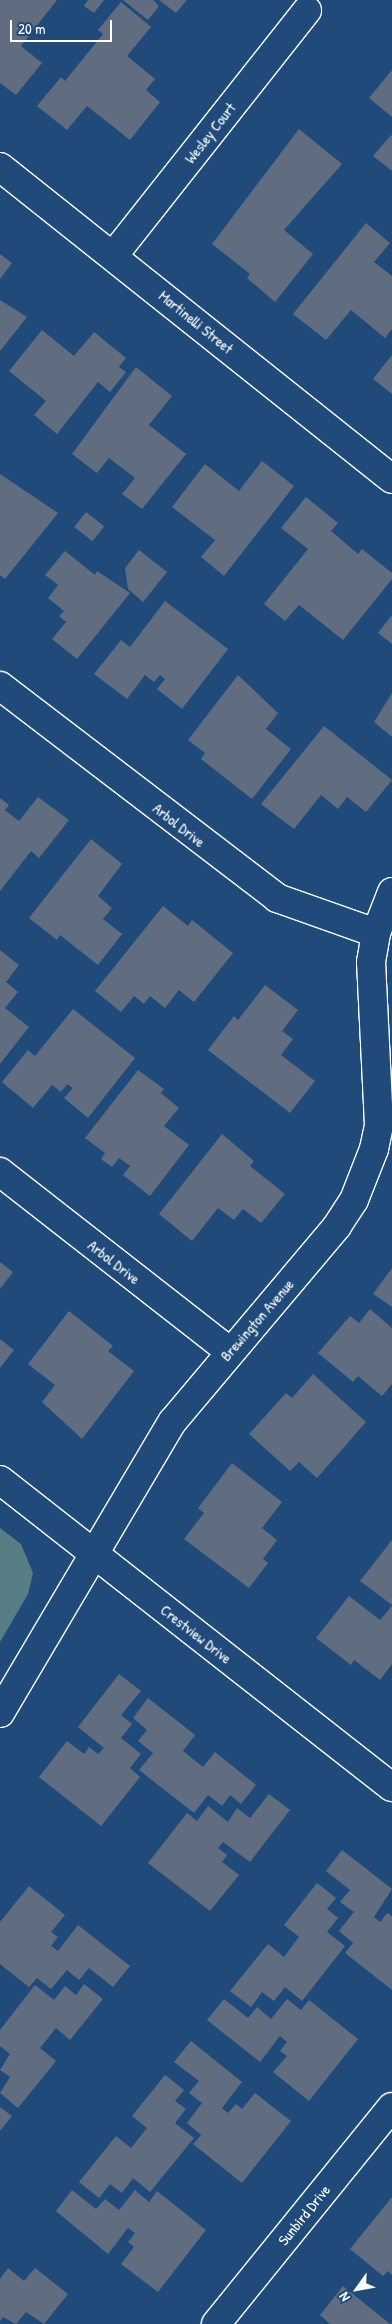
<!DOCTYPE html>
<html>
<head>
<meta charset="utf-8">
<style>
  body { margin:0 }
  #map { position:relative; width:392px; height:2324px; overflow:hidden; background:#1f4a7a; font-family:"Patrick Hand",sans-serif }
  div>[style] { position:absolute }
  .green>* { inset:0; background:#577e85 }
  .building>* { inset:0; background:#606d80; transform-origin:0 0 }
  .roads { filter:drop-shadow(1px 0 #fff) drop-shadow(-1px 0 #fff) drop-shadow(0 1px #fff) drop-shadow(0 -1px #fff) }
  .street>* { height:28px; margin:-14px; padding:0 14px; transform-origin:14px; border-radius:14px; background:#1f4a7a }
  .secondary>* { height:28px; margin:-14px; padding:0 14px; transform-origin:14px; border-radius:14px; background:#1f4a7a }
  span { translate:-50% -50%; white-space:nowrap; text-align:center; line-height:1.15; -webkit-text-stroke:4px #1f4a7a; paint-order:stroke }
  .street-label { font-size:15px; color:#fff }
  .north { position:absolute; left:332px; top:2264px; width:50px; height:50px; -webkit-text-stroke:4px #1f4a7a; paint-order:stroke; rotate:238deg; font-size:14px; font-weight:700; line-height:20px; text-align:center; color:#fff }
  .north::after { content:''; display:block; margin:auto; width:18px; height:22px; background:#fff; clip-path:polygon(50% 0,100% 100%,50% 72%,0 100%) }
  .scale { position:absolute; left:10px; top:20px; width:102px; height:22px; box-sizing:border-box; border:2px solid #fff; border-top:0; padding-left:6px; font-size:15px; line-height:18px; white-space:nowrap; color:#fff; -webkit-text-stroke:4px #1f4a7a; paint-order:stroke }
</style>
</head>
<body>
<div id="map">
  <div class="green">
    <i style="clip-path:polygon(0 1528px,21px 1544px,33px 1573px,28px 1594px,0 1642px)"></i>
  </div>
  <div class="building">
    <i style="clip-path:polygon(0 0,57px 0,21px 46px,42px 63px,16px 95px,0 83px)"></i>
    <i style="clip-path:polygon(88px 0,104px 0,94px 13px,84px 6px)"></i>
    <i style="clip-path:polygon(123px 0,153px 0,159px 6px,148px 20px)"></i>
    <i style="clip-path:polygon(159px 0,187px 0,176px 13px)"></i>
    <i style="clip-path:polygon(121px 2px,151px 27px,127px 56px,155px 79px,146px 90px,160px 102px,130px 140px,87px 106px,67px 130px,37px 106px,61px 77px,65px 81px,103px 34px,98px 30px)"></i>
    <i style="clip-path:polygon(392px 70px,392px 117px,369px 98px)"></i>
    <i style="clip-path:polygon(299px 129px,342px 164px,284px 230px,313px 254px,275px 302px,247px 278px,250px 274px,212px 244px)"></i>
    <i style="clip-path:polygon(391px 135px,392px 136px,392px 171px,373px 156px)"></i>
    <i style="clip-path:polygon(366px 223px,390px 243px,374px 262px,392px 276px,392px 329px,385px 338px,351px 310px,326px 340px,293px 314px)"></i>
    <i style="clip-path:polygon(0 254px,12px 263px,0 279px)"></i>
    <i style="clip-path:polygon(0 300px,27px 317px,0 351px)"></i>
    <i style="clip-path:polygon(42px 330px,74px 356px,94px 332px,126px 358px,119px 367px,126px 372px,110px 392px,98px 382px,57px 434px,34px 415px,46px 401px,9px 371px)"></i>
    <i style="clip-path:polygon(392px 355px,392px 394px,373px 379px)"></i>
    <i style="clip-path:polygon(136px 367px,172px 396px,149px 425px,186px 454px,142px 509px,122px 494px,135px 478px,109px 458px,97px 473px,72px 454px)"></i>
    <i style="clip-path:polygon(262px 461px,294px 486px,224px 576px,201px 557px,215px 540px,172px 507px,205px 464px,239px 491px)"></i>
    <i style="clip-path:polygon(0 474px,58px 513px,5px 579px,0 575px)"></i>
    <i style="clip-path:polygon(306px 497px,338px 523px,331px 531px,358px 554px,362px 549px,392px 573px,392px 579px,343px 640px,299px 605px,285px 621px,264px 604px,308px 549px,281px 528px)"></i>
    <i style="left:86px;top:512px;width:23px;height:19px;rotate:38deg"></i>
    <i style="clip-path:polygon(139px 550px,167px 572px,143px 602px,128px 589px,125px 568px)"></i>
    <i style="clip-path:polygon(65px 551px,95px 575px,97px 571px,130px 593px,77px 659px,52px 639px,66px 622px,59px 616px,64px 611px,48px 598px,58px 585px,45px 575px)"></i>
    <i style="clip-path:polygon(165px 601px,228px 649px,182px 709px,157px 689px,165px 679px,160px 675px,154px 682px,145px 675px,127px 699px,94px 674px,121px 640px,130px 647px)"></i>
    <i style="clip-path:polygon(392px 615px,392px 644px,378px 633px)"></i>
    <i style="clip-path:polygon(238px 675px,278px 713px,266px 729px,291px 749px,252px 799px,201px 759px,205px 753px,188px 740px)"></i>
    <i style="clip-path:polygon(392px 693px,392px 737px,374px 722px)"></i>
    <i style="clip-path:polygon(324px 726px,392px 780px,366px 812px,347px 797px,338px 809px,321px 795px,294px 829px,261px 804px)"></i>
    <i style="clip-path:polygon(38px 797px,69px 820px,39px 858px,31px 851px,0 891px,0 798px,9px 805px,5px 810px,19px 821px)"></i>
    <i style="clip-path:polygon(91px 839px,122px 864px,98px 896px,112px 908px,103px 919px,122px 934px,98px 965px,60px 935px,57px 940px,29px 918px)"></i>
    <i style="clip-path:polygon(163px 906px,188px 926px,192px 920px,233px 953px,194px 1002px,179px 990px,165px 1008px,150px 996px,144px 1004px,134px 996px,121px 1012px,95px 991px)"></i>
    <i style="clip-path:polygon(0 950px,19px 965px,6px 982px,18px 992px,5px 1008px,29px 1027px,0 1064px)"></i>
    <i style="clip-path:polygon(265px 985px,298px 1010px,282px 1031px,293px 1039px,281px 1055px,315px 1081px,290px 1113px,208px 1050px,234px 1016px,238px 1020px)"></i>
    <i style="clip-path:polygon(73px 1009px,135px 1058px,88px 1118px,64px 1098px,73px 1088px,67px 1084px,61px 1092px,52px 1085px,33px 1108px,2px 1082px,28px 1050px,35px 1056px)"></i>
    <i style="clip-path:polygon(138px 1070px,164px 1089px,161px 1093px,179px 1108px,164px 1126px,189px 1145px,150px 1196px,123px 1175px,130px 1166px,119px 1158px,112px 1167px,101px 1159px,105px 1153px,85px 1138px)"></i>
    <i style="clip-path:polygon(222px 1134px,254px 1161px,250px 1166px,285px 1194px,261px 1223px,243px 1209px,234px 1220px,218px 1208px,192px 1241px,159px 1214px)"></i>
    <i style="clip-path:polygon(0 1262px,13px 1272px,0 1289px)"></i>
    <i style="clip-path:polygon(392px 1268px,392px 1307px,373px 1294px)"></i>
    <i style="clip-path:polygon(370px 1309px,392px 1328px,392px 1384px,382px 1396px,358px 1376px,353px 1382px,318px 1353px,350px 1316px,359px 1323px)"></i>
    <i style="clip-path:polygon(69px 1311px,113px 1346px,108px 1351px,134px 1371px,82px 1439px,42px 1402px,55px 1385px,28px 1364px)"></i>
    <i style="clip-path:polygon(0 1339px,14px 1350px,0 1368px)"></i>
    <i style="clip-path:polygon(313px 1374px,366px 1422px,317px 1478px,299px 1462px,290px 1471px,249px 1434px,286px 1393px,292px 1398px)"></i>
    <i style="clip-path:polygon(232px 1463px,282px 1502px,262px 1528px,277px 1540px,263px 1559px,268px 1563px,249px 1588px,184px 1539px,204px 1513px,198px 1508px)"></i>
    <i style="clip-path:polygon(392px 1540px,392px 1605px,360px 1581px)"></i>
    <i style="clip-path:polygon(349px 1596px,380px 1620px,392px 1606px,392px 1664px,380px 1680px,354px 1660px,351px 1665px,316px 1638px)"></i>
    <i style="clip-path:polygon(119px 1674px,141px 1691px,121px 1715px,132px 1724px,121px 1738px,141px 1754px,130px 1768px,140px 1777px,101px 1826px,39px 1777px,67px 1741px,84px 1754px,89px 1747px,98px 1754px,104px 1748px,78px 1727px)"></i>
    <i style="clip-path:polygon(148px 1698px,195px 1735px,183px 1751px,203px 1767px,215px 1752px,256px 1785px,241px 1804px,230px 1795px,222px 1806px,208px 1795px,194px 1813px,139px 1770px,153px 1753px,138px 1741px,147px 1730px,133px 1718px)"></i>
    <i style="clip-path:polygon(269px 1794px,290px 1810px,250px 1862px,223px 1842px,218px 1848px,227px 1855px,222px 1862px,239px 1875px,210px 1911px,148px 1863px,187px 1813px,197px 1821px,208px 1806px,228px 1822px,237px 1808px,250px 1818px)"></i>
    <i style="clip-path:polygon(342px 1850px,392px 1889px,374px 1917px,380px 1922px,387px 1913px,392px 1916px,392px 1990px,345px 1953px,353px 1943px,339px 1931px,354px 1912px,340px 1902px,350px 1890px,326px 1871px)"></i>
    <i style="clip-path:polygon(317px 1883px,336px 1898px,327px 1909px,338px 1918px,327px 1932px,345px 1946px,302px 2001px,285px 1987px,274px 2001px,262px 1992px,251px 2007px,230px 1991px,268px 1944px,284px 1957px,299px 1937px,284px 1925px)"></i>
    <i style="clip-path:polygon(29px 1886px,65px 1915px,51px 1932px,58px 1937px,51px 1946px,58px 1951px,78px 1925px,130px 1966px,113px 1987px,89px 1968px,79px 1980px,67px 1970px,51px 1989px,37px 1978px,29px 1987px,0 1964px,0 1922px)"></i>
    <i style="clip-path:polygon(84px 1984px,103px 1999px,70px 2040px,56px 2028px,40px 2048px,56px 2061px,18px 2108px,0 2093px,10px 2077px,0 2070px,10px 2054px,0 2046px,0 2030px,35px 1985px,54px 2000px,65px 1986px,76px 1995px)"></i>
    <i style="clip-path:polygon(224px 1999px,248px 2018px,257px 2007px,271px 2019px,287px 1999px,301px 2010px,309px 2000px,358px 2039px,309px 2101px,273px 2072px,287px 2056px,280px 2051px,287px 2042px,280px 2036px,260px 2062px,207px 2020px)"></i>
    <i style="clip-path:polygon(191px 2041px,242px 2082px,222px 2108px,228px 2113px,236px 2104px,242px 2109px,255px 2093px,291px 2121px,242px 2183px,193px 2144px,201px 2135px,187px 2123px,202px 2103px,189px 2093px,199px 2081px,174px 2062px)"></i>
    <i style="clip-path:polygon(165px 2075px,184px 2090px,175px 2101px,186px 2109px,175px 2123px,194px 2138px,150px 2192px,133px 2178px,122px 2193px,110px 2184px,99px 2198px,79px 2182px,116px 2136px,131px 2148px,147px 2128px,132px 2116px)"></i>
    <i style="clip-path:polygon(0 2107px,12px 2116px,0 2131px)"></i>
    <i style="clip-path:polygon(72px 2190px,96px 2209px,105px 2199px,119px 2210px,135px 2190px,149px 2202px,157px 2191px,206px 2230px,158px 2292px,121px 2264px,134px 2247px,128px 2242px,135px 2233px,128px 2228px,108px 2254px,56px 2211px)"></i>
    <i style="clip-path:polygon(392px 2197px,392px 2275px,388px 2271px,383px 2276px,350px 2249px)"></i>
    <i style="clip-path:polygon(8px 2268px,24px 2281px,35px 2268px,68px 2294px,44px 2324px,26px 2312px,16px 2324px,3px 2317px,0 2321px,0 2279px)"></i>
    <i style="clip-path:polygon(343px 2286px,390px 2324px,330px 2324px,320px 2315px)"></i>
  </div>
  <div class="roads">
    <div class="street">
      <i style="left:113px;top:256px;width:313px;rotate:-51.7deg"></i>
      <i style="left:0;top:686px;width:349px;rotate:37.4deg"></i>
      <i style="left:277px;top:898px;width:105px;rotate:19.5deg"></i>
      <i style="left:0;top:1172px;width:291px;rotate:38deg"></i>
      <i style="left:0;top:1480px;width:498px;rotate:38.1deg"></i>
      <i style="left:0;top:1713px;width:339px;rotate:-59.4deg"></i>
      <i style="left:173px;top:1421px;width:255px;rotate:-49.9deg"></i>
      <i style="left:337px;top:1226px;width:31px;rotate:-57deg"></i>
      <i style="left:354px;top:1200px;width:55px;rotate:-68.6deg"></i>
      <i style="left:374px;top:1149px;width:25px;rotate:-78deg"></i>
      <i style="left:379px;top:1125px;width:163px;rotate:-92.8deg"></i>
      <i style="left:371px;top:962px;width:29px;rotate:-80deg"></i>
      <i style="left:376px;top:933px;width:44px;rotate:-68.7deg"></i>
      <i style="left:216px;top:2324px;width:279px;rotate:-51deg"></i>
    </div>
    <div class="secondary">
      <i style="left:0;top:167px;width:501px;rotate:38.52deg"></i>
    </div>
  </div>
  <div class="street-label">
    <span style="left:210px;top:133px;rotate:-52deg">Wesley Court</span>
    <span style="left:196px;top:322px;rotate:39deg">Martinelli Street</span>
    <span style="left:179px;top:825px;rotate:38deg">Arbol Drive</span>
    <span style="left:114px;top:1262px;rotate:38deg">Arbol Drive</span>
    <span style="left:257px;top:1320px;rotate:-49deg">Brewington Avenue</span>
    <span style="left:196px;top:1634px;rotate:38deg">Crestview Drive</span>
    <span style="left:304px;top:2215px;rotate:-51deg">Sunbird Drive</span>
  </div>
  <div class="north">N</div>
  <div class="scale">20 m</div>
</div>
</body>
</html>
